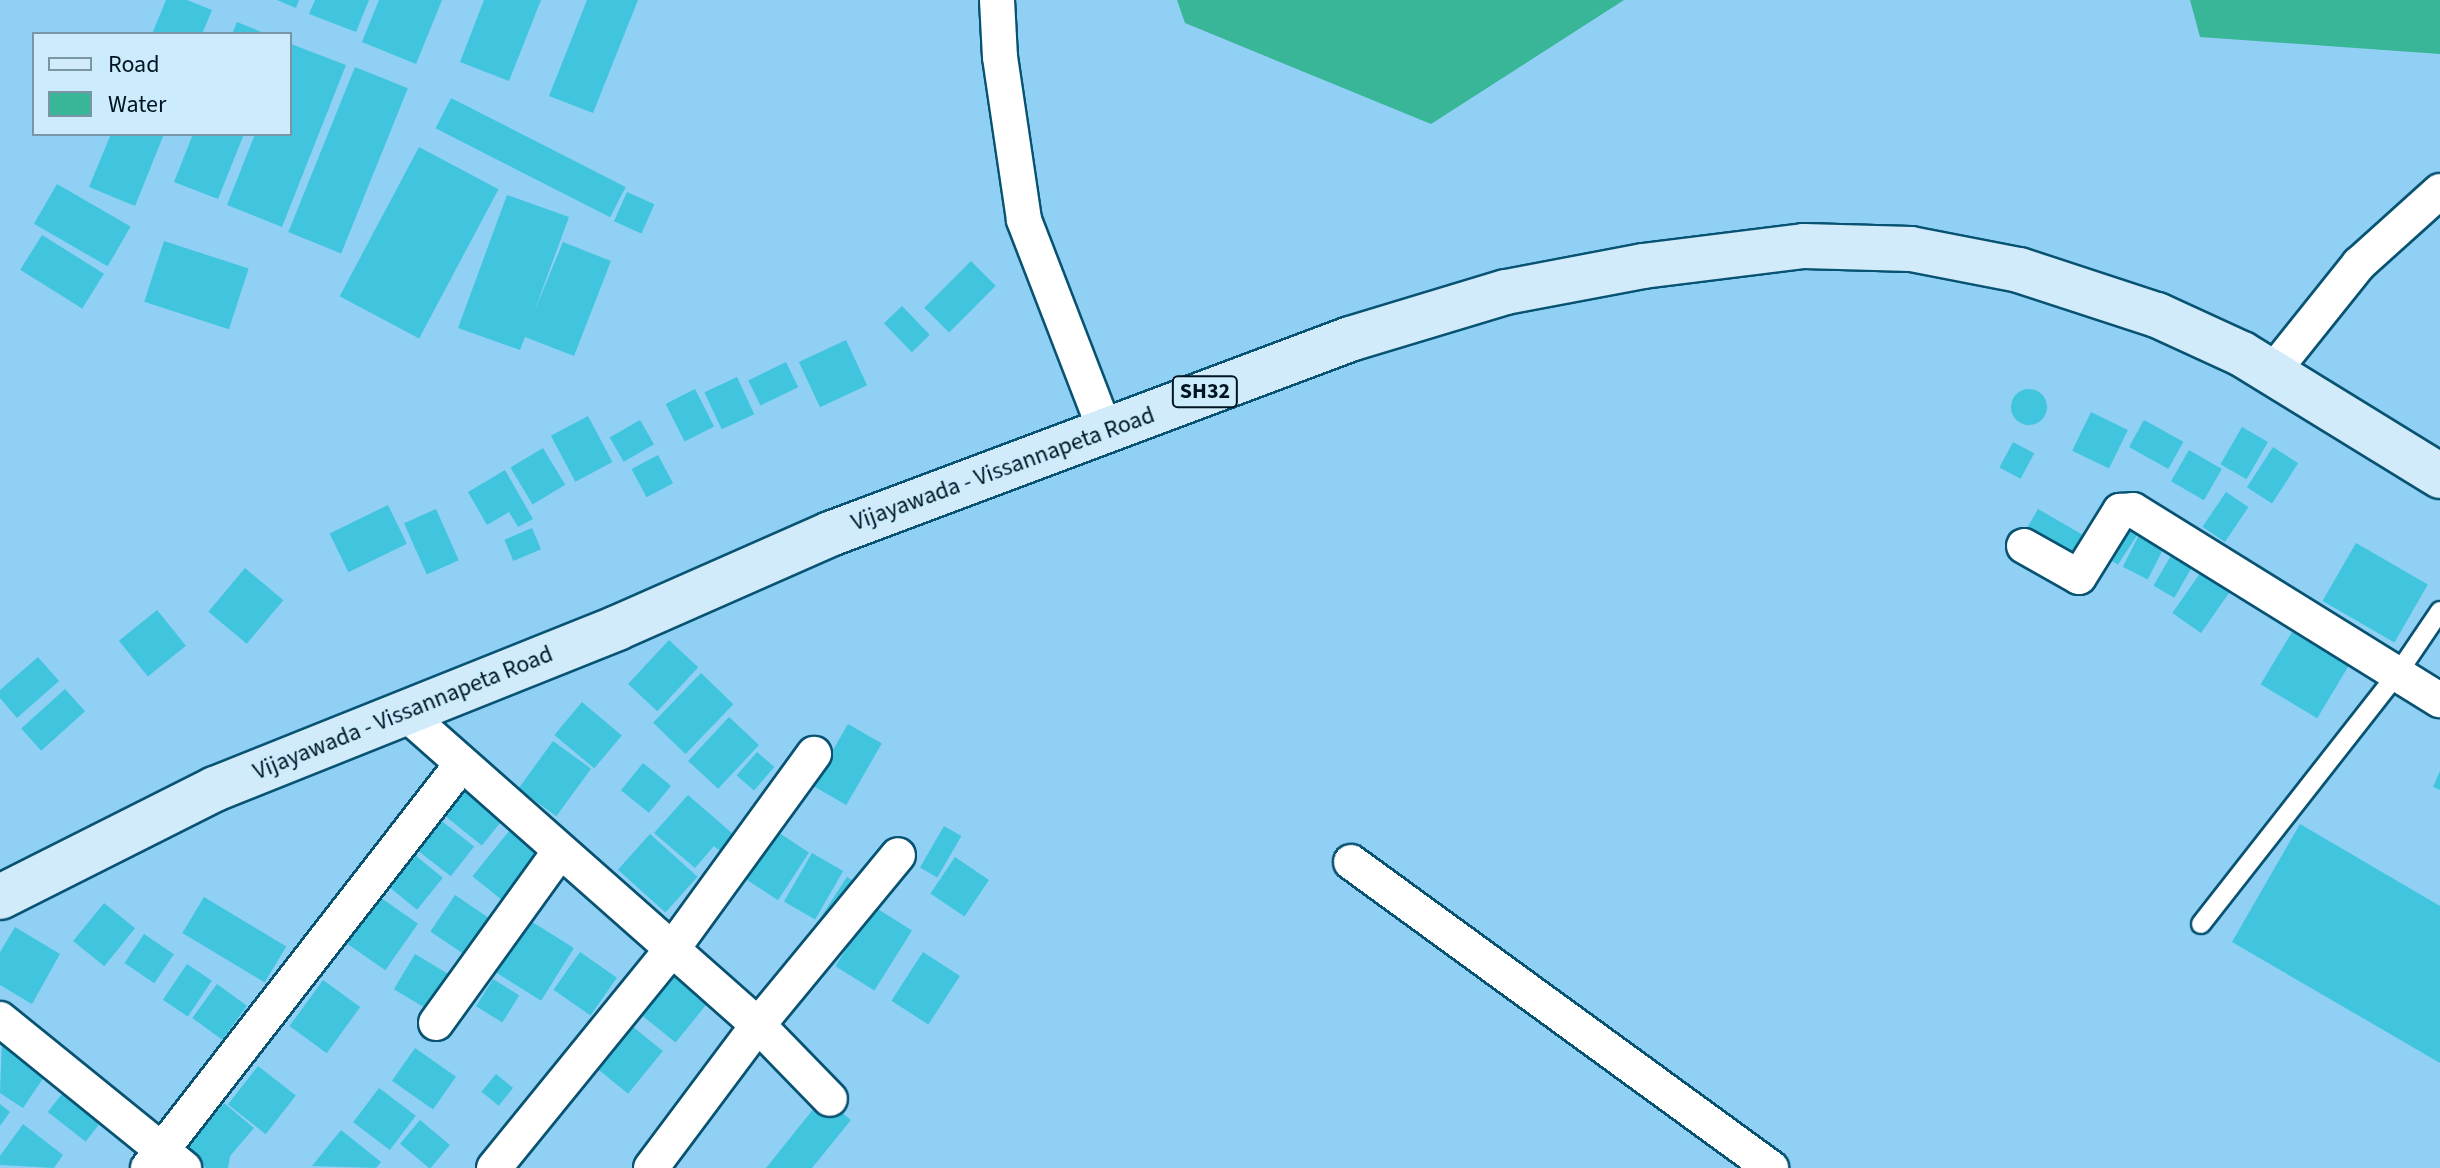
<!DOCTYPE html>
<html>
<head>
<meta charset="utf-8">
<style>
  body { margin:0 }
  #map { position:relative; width:2440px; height:1168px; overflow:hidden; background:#8fd0f4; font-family:"Source Sans 3",sans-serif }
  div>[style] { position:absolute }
  .water>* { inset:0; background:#39b597 }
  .building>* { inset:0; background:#41c5de; transform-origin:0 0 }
  .round { border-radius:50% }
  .roads { filter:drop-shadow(2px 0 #085372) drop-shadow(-2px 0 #085372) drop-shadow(0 2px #085372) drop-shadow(0 -2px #085372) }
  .lane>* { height:18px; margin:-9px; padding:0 9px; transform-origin:9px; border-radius:9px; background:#fff }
  .street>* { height:34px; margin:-17px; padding:0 17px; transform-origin:17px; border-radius:17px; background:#fff }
  .primary>* { height:44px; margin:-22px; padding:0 22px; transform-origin:22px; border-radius:22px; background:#d1ebfa }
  span { translate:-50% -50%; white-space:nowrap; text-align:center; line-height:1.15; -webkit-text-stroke:6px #ccecfe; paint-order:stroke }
  .shield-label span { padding:2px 6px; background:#ccecfe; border:2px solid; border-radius:6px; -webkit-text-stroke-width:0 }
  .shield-label { font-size:22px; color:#001421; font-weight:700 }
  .street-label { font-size:24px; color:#001421 }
  .legend { position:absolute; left:32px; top:32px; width:260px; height:104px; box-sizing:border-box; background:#ccecfe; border:2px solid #7a96a6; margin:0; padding:10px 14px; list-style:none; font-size:24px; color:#001421 }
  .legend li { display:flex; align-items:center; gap:16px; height:40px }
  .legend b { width:40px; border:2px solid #7a96a6 }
</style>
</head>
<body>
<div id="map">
  <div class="water">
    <i style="clip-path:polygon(1177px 0,1624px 0,1431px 124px,1185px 23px)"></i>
    <i style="clip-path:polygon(2190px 0,2440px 0,2440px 54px,2200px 37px)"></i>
  </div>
  <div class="building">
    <i style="clip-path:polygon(166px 0,187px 0,212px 10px,202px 34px,152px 34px)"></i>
    <i style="clip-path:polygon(277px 0,299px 0,296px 8px)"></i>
    <i style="clip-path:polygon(315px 0,369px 0,356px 32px,309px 14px)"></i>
    <i style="clip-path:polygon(379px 0,442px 0,416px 64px,362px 42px)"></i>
    <i style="clip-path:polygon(484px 0,541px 0,509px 81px,460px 62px)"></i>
    <i style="clip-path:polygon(587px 0,638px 0,593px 113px,549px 96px)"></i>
    <i style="clip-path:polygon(237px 22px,266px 34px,232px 34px)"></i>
    <i style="clip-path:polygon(291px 44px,346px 65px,282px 227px,227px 205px,255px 134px,290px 134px)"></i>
    <i style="left:355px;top:67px;width:57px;height:178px;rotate:22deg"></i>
    <i style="left:451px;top:98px;width:196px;height:34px;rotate:27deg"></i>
    <i style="clip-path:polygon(111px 134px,164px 134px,135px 206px,89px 187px)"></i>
    <i style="clip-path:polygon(193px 134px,244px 134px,218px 199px,174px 182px)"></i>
    <i style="left:419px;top:147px;width:90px;height:169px;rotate:28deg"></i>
    <i style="left:57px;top:184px;width:85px;height:46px;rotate:30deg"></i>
    <i style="left:627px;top:192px;width:30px;height:32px;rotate:24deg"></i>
    <i style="clip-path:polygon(507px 195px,569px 217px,534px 312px,563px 242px,611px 261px,574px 356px,525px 337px,520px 350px,458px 328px)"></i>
    <i style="left:42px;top:235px;width:73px;height:41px;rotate:32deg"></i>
    <i style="left:164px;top:241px;width:89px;height:64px;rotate:18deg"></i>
    <i style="left:971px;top:261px;width:35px;height:66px;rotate:45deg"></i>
    <i style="left:902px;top:306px;width:40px;height:25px;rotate:46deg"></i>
    <i style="left:846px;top:340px;width:50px;height:52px;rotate:65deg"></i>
    <i style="left:786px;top:362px;width:28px;height:42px;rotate:64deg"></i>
    <i style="left:737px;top:377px;width:41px;height:36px;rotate:65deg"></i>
    <i style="left:695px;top:389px;width:42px;height:33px;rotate:63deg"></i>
    <i class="round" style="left:2011px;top:389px;width:36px;height:36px"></i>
    <i style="left:2091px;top:412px;width:41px;height:43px;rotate:26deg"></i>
    <i style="left:588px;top:416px;width:52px;height:42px;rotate:62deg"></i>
    <i style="left:640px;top:420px;width:28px;height:35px;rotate:60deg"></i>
    <i style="left:2144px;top:420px;width:45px;height:31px;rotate:29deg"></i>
    <i style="left:2242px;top:427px;width:30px;height:43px;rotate:30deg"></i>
    <i style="left:2013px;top:442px;width:24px;height:29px;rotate:28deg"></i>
    <i style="left:2273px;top:447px;width:30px;height:48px;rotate:33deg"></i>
    <i style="left:543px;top:448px;width:43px;height:38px;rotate:59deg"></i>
    <i style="left:2189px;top:450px;width:38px;height:36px;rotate:30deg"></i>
    <i style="left:658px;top:455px;width:32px;height:30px;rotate:62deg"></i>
    <i style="clip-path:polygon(505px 470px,533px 519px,518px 527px,509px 512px,487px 525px,468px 492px)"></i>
    <i style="left:2226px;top:492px;width:27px;height:42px;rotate:34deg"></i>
    <i style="left:388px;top:505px;width:43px;height:65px;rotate:64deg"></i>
    <i style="left:436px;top:509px;width:56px;height:35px;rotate:66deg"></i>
    <i style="left:2038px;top:509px;width:54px;height:35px;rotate:30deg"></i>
    <i style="left:2126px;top:521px;width:17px;height:41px;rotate:33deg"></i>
    <i style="left:532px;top:528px;width:23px;height:30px;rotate:67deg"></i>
    <i style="left:2140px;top:533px;width:28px;height:38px;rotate:27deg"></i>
    <i style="left:2356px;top:543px;width:83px;height:67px;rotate:30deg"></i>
    <i style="left:2173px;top:552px;width:24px;height:39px;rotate:30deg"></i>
    <i style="left:245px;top:568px;width:50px;height:57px;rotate:40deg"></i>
    <i style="left:2201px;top:572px;width:35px;height:50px;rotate:35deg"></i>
    <i style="left:157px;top:610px;width:46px;height:49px;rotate:51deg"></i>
    <i style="left:2292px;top:632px;width:66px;height:61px;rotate:31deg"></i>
    <i style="left:669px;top:640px;width:40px;height:60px;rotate:43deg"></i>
    <i style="clip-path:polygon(38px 657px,59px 681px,17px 718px,0 698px,0 690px)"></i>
    <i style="left:701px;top:673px;width:45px;height:69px;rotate:44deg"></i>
    <i style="left:65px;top:689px;width:30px;height:59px;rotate:48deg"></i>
    <i style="left:582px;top:702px;width:52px;height:43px;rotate:40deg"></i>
    <i style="left:729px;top:717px;width:41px;height:60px;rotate:43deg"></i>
    <i style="left:848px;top:724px;width:39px;height:71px;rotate:30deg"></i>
    <i style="left:553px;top:741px;width:47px;height:59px;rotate:36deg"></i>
    <i style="left:757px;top:752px;width:23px;height:31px;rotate:41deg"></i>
    <i style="left:643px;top:763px;width:36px;height:35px;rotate:39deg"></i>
    <i style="clip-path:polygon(2440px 771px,2440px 790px,2433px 787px)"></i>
    <i style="left:464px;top:777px;width:57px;height:42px;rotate:39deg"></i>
    <i style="clip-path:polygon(688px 795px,741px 841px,727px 857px,714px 846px,695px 868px,654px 833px)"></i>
    <i style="left:434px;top:815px;width:51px;height:38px;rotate:38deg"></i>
    <i style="clip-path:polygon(2300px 824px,2440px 906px,2440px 1063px,2232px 942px)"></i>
    <i style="left:514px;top:825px;width:41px;height:66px;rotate:39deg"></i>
    <i style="left:944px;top:826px;width:20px;height:48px;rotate:30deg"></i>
    <i style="left:773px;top:829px;width:43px;height:57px;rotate:33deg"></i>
    <i style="left:650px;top:834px;width:64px;height:48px;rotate:42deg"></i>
    <i style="left:411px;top:852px;width:41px;height:41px;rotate:39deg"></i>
    <i style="left:812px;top:853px;width:36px;height:56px;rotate:30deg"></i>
    <i style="left:955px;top:857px;width:41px;height:44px;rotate:34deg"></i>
    <i style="left:847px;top:877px;width:17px;height:54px;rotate:33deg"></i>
    <i style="left:377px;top:895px;width:50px;height:57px;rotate:35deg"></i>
    <i style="left:455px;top:895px;width:45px;height:44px;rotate:34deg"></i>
    <i style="left:204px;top:897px;width:96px;height:42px;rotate:31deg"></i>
    <i style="left:104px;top:903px;width:40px;height:49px;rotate:39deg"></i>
    <i style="left:873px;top:906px;width:46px;height:71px;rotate:32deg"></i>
    <i style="left:529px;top:920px;width:53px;height:62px;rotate:32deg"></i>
    <i style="clip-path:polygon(15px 927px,60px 954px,32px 1004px,0 985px,0 952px)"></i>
    <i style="left:144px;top:934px;width:36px;height:35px;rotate:34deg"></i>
    <i style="left:580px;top:952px;width:45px;height:46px;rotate:35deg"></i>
    <i style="left:923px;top:952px;width:44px;height:58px;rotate:33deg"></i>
    <i style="left:415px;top:954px;width:48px;height:41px;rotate:31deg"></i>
    <i style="left:187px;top:964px;width:30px;height:43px;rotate:34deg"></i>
    <i style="left:671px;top:972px;width:48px;height:52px;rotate:39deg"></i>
    <i style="left:493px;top:979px;width:31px;height:32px;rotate:32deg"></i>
    <i style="left:323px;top:980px;width:46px;height:57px;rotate:36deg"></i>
    <i style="left:217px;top:984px;width:37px;height:42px;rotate:36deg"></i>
    <i style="left:627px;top:1022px;width:46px;height:55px;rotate:39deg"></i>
    <i style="clip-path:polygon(2px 1040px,48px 1071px,23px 1108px,0 1093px)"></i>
    <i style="left:415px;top:1048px;width:50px;height:40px;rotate:35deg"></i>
    <i style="left:258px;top:1066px;width:48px;height:49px;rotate:38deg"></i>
    <i style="left:496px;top:1074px;width:22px;height:23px;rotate:39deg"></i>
    <i style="left:379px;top:1088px;width:46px;height:43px;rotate:37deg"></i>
    <i style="left:65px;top:1090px;width:48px;height:28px;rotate:38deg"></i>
    <i style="clip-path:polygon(823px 1097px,851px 1120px,812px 1168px,766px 1168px)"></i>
    <i style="clip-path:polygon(224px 1103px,254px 1128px,230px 1156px,228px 1168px,206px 1168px,185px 1151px)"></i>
    <i style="clip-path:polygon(0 1104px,10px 1112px,0 1126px)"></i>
    <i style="left:420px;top:1120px;width:39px;height:31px;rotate:40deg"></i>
    <i style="clip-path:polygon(23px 1124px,63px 1155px,54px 1168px,0 1165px,0 1156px)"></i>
    <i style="clip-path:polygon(341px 1130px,381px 1162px,376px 1168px,312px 1166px)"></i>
  </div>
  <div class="roads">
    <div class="lane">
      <i style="left:2201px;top:924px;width:319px;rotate:-51.9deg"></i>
      <i style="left:2398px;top:673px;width:75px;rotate:-55.9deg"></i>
    </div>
    <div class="street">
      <i style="left:997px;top:0;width:57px;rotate:87deg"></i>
      <i style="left:1000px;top:57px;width:165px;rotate:81.6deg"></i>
      <i style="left:1024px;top:220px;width:228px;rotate:68.9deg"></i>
      <i style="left:2274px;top:370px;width:136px;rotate:-51.3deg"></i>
      <i style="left:2359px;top:264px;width:109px;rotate:-42deg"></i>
      <i style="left:2024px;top:546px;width:63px;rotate:29.4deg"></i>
      <i style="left:2079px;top:577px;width:78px;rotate:-58.2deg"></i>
      <i style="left:2120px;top:511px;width:13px;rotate:-4deg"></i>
      <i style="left:2133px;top:510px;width:361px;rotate:31.8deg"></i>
      <i style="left:403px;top:711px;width:474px;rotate:41.5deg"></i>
      <i style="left:758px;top:1025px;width:103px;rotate:45.8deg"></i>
      <i style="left:1351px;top:862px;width:520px;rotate:36.08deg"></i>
      <i style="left:0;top:1019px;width:237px;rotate:39deg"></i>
      <i style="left:436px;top:1023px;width:212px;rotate:-54.2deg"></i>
      <i style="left:148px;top:1168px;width:510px;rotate:-52.16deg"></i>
      <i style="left:494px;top:1168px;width:284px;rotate:-50.9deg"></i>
      <i style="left:673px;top:948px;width:240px;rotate:-54deg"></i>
      <i style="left:651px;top:1168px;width:179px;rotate:-53.2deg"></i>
      <i style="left:758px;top:1025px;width:220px;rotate:-50.5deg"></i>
    </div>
    <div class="primary">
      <i style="left:0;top:897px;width:241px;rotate:-26.7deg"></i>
      <i style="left:215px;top:789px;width:433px;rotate:-21.8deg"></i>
      <i style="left:617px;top:628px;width:233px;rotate:-23.8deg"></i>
      <i style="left:830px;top:534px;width:555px;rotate:-20.56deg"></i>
      <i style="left:1350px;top:339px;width:163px;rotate:-16.8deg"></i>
      <i style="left:1506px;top:292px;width:139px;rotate:-10.7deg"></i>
      <i style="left:1643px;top:266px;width:162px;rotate:-7.1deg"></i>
      <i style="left:1804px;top:246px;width:107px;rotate:1.6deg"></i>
      <i style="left:1911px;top:249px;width:110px;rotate:11deg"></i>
      <i style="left:2019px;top:270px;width:145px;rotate:18.1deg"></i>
      <i style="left:2157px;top:315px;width:94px;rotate:24.6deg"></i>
      <i style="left:2242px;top:354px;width:233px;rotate:31.6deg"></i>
    </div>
  </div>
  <div class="shield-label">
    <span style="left:1205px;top:392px">SH32</span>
  </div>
  <div class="street-label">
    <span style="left:1003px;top:469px;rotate:-20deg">Vijayawada - Vissannapeta Road</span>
    <span style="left:403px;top:713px;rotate:-22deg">Vijayawada - Vissannapeta Road</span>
  </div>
  <ul class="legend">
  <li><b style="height:10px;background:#d1ebfa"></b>Road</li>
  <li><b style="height:22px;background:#39b597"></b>Water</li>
  </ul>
</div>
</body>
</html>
